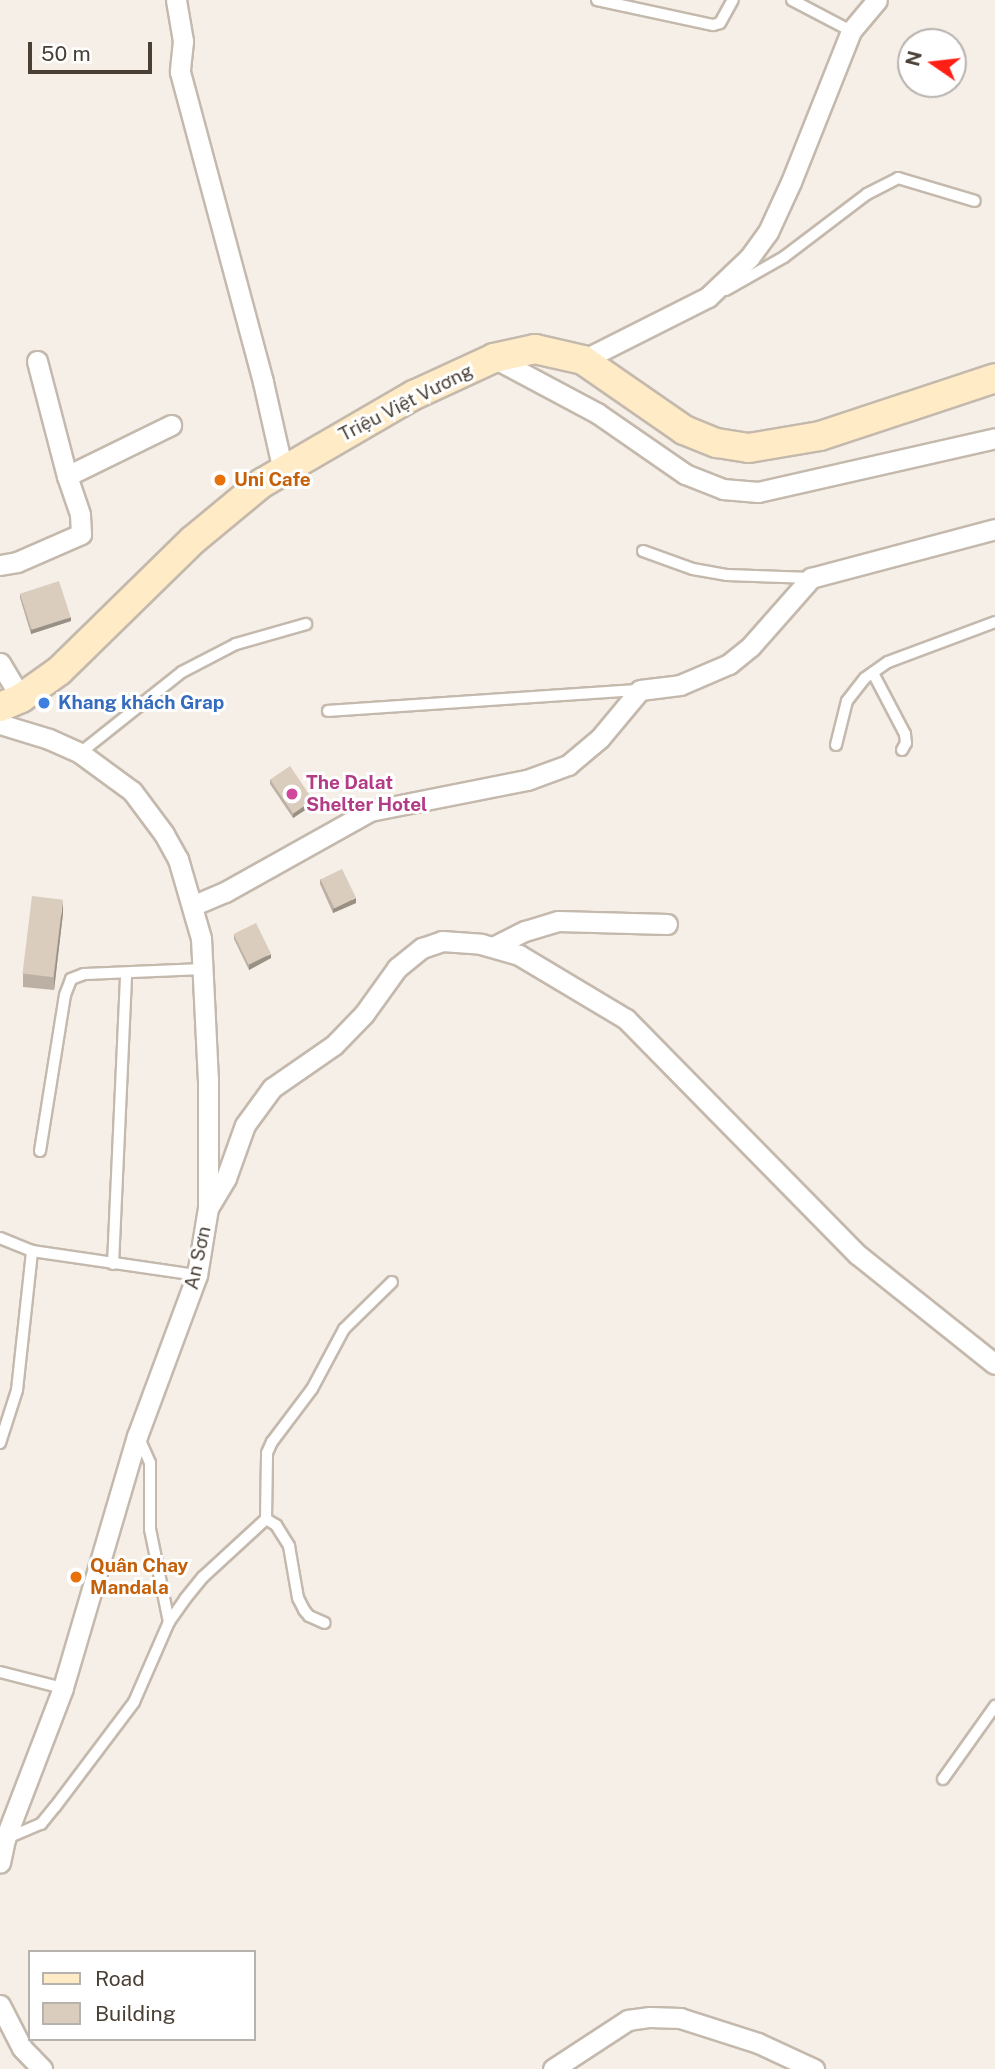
<!DOCTYPE html>
<html>
<head>
<meta charset="utf-8">
<style>
  body { margin:0 }
  #map { position:relative; width:995px; height:2069px; overflow:hidden; background:#f5efe7; font-family:"Public Sans",sans-serif }
  div>[style] { position:absolute }
  .roads { filter:drop-shadow(2px 0 #c4b9ac) drop-shadow(-2px 0 #c4b9ac) drop-shadow(0 2px #c4b9ac) drop-shadow(0 -2px #c4b9ac) }
  .lane>* { height:10px; margin:-5px; padding:0 5px; transform-origin:5px; border-radius:5px; background:#fff }
  .street>* { height:19px; margin:-9.5px; padding:0 9.5px; transform-origin:9.5px; border-radius:9.5px; background:#fff }
  .secondary>* { height:28px; margin:-14px; padding:0 14px; transform-origin:14px; border-radius:14px; background:#ffecc7 }
  .wall>* { inset:0; background:#bbb0a3 }
  .shaded-wall>* { inset:0; background:#999085 }
  .building>* { inset:0; background:#dacdbe; transform-origin:0 0 }
  .dots>* { width:19px; height:19px; translate:-50% -50%; box-sizing:border-box; border:4px solid #fff; border-radius:50% }
  span { translate:-50% -50%; white-space:nowrap; text-align:center; line-height:1.15; -webkit-text-stroke:6px #fff; paint-order:stroke }
  .street-label { font-size:19px; color:#493f35 }
  .food-label { font-size:19px; color:#c56008; font-weight:700 }
  .left { translate:0 -50%; text-align:left }
  .shop-label { font-size:19px; color:#366cbe; font-weight:700 }
  .hotel-label { font-size:19px; color:#b23c85; font-weight:700 }
  .legend { position:absolute; left:28px; top:1950px; width:228px; height:91px; box-sizing:border-box; background:#fff; border:2px solid #b6b2ae; margin:0; padding:9px 12px; list-style:none; font-size:21px; color:#493f35 }
  .legend li { display:flex; align-items:center; gap:14px; height:35px }
  .legend b { width:35px; border:2px solid #b6b2ae }
  .north { position:absolute; left:897px; top:28px; width:70px; height:70px; box-sizing:border-box; background:#fff; border:2px solid #b6b2ae; border-radius:50%; rotate:284deg; font-size:19px; font-weight:700; line-height:28px; text-align:center; color:#493f35 }
  .north::after { content:''; display:block; margin:auto; width:24px; height:32px; background:#ff1f14; clip-path:polygon(50% 0,100% 100%,50% 72%,0 100%) }
  .scale { position:absolute; left:28px; top:42px; width:124px; height:32px; box-sizing:border-box; border:4px solid #493f35; border-top:0; padding-left:9px; font-size:21px; line-height:24px; white-space:nowrap; color:#493f35; -webkit-text-stroke:5px #fff; paint-order:stroke }
</style>
</head>
<body>
<div id="map">
  <div class="roads">
    <div class="lane">
      <i style="left:597px;top:0;width:119px;rotate:12.2deg"></i>
      <i style="left:713px;top:25px;width:7px;rotate:-16deg"></i>
      <i style="left:720px;top:23px;width:26px;rotate:-61deg"></i>
      <i style="left:792px;top:0;width:67px;rotate:27.7deg"></i>
      <i style="left:726px;top:290px;width:67px;rotate:-29.6deg"></i>
      <i style="left:784px;top:257px;width:104px;rotate:-37.2deg"></i>
      <i style="left:867px;top:194px;width:35px;rotate:-27deg"></i>
      <i style="left:898px;top:178px;width:80px;rotate:16.6deg"></i>
      <i style="left:643px;top:551px;width:53px;rotate:19.8deg"></i>
      <i style="left:693px;top:569px;width:35px;rotate:10deg"></i>
      <i style="left:727px;top:575px;width:84px;rotate:2deg"></i>
      <i style="left:873px;top:673px;width:69px;rotate:62.3deg"></i>
      <i style="left:905px;top:734px;width:9px;rotate:84deg"></i>
      <i style="left:906px;top:743px;width:8px;rotate:120deg"></i>
      <i style="left:328px;top:711px;width:312px;rotate:-3.9deg"></i>
      <i style="left:836px;top:745px;width:45px;rotate:-76deg"></i>
      <i style="left:847px;top:701px;width:29px;rotate:-52deg"></i>
      <i style="left:865px;top:678px;width:28px;rotate:-35deg"></i>
      <i style="left:888px;top:662px;width:114px;rotate:-20.5deg"></i>
      <i style="left:80px;top:753px;width:130px;rotate:-38.5deg"></i>
      <i style="left:182px;top:672px;width:61px;rotate:-27.4deg"></i>
      <i style="left:236px;top:644px;width:73px;rotate:-15.9deg"></i>
      <i style="left:40px;top:1151px;width:158px;rotate:-80.9deg"></i>
      <i style="left:65px;top:995px;width:17px;rotate:-69deg"></i>
      <i style="left:71px;top:979px;width:14px;rotate:-21deg"></i>
      <i style="left:84px;top:974px;width:120px;rotate:-2.4deg"></i>
      <i style="left:0;top:1238px;width:35px;rotate:22deg"></i>
      <i style="left:113px;top:1264px;width:290px;rotate:-87.4deg"></i>
      <i style="left:139px;top:1438px;width:27px;rotate:66deg"></i>
      <i style="left:150px;top:1463px;width:66px;rotate:90deg"></i>
      <i style="left:150px;top:1529px;width:95px;rotate:78.5deg"></i>
      <i style="left:0;top:1443px;width:56px;rotate:-72.2deg"></i>
      <i style="left:17px;top:1390px;width:140px;rotate:-83.8deg"></i>
      <i style="left:32px;top:1251px;width:167px;rotate:8.3deg"></i>
      <i style="left:266px;top:1519px;width:12px;rotate:31deg"></i>
      <i style="left:276px;top:1525px;width:25px;rotate:58deg"></i>
      <i style="left:289px;top:1546px;width:53px;rotate:80.2deg"></i>
      <i style="left:298px;top:1598px;width:13px;rotate:63deg"></i>
      <i style="left:304px;top:1610px;width:8px;rotate:50deg"></i>
      <i style="left:309px;top:1616px;width:17px;rotate:24deg"></i>
      <i style="left:0;top:1672px;width:65px;rotate:14.3deg"></i>
      <i style="left:943px;top:1779px;width:90px;rotate:-54.5deg"></i>
      <i style="left:5px;top:1839px;width:39px;rotate:-23deg"></i>
      <i style="left:41px;top:1824px;width:22px;rotate:-51deg"></i>
      <i style="left:55px;top:1807px;width:131px;rotate:-53deg"></i>
      <i style="left:134px;top:1702px;width:87px;rotate:-66.4deg"></i>
      <i style="left:169px;top:1622px;width:28px;rotate:-55deg"></i>
      <i style="left:185px;top:1599px;width:28px;rotate:-51deg"></i>
      <i style="left:203px;top:1577px;width:86px;rotate:-42.6deg"></i>
      <i style="left:266px;top:1519px;width:66px;rotate:-89.1deg"></i>
      <i style="left:267px;top:1453px;width:12px;rotate:-66deg"></i>
      <i style="left:272px;top:1442px;width:66px;rotate:-53deg"></i>
      <i style="left:312px;top:1389px;width:68px;rotate:-61.9deg"></i>
      <i style="left:344px;top:1329px;width:67px;rotate:-44.4deg"></i>
    </div>
    <div class="street">
      <i style="left:176px;top:0;width:42px;rotate:80.3deg"></i>
      <i style="left:183px;top:41px;width:31px;rotate:96deg"></i>
      <i style="left:180px;top:72px;width:321px;rotate:75deg"></i>
      <i style="left:263px;top:382px;width:91px;rotate:77.3deg"></i>
      <i style="left:494px;top:358px;width:117px;rotate:28.1deg"></i>
      <i style="left:597px;top:413px;width:107px;rotate:34.7deg"></i>
      <i style="left:685px;top:474px;width:41px;rotate:21.5deg"></i>
      <i style="left:723px;top:489px;width:35px;rotate:5deg"></i>
      <i style="left:758px;top:492px;width:243px;rotate:-12.8deg"></i>
      <i style="left:583px;top:360px;width:140px;rotate:-26.7deg"></i>
      <i style="left:708px;top:297px;width:57px;rotate:-43.6deg"></i>
      <i style="left:749px;top:258px;width:32px;rotate:-54deg"></i>
      <i style="left:768px;top:232px;width:55px;rotate:-65.3deg"></i>
      <i style="left:791px;top:182px;width:162px;rotate:-68.3deg"></i>
      <i style="left:851px;top:31px;width:40px;rotate:-50deg"></i>
      <i style="left:37px;top:361px;width:119px;rotate:75.4deg"></i>
      <i style="left:67px;top:476px;width:116px;rotate:-26.1deg"></i>
      <i style="left:0;top:565px;width:17px;rotate:-10deg"></i>
      <i style="left:17px;top:562px;width:70px;rotate:-23.6deg"></i>
      <i style="left:81px;top:534px;width:20px;rotate:-93deg"></i>
      <i style="left:80px;top:514px;width:40px;rotate:-108.9deg"></i>
      <i style="left:0;top:663px;width:41px;rotate:59deg"></i>
      <i style="left:0;top:724px;width:51px;rotate:17deg"></i>
      <i style="left:49px;top:739px;width:34px;rotate:24deg"></i>
      <i style="left:80px;top:753px;width:64px;rotate:36.2deg"></i>
      <i style="left:132px;top:791px;width:54px;rotate:53.3deg"></i>
      <i style="left:164px;top:834px;width:29px;rotate:61deg"></i>
      <i style="left:178px;top:859px;width:82px;rotate:73.8deg"></i>
      <i style="left:201px;top:938px;width:142px;rotate:87.2deg"></i>
      <i style="left:208px;top:1080px;width:128px;rotate:90deg"></i>
      <i style="left:208px;top:1208px;width:68px;rotate:99.3deg"></i>
      <i style="left:197px;top:1275px;width:172px;rotate:110.4deg"></i>
      <i style="left:137px;top:1436px;width:263px;rotate:106.4deg"></i>
      <i style="left:63px;top:1688px;width:162px;rotate:111deg"></i>
      <i style="left:5px;top:1839px;width:24px;rotate:102deg"></i>
      <i style="left:194px;top:905px;width:34px;rotate:-23deg"></i>
      <i style="left:225px;top:892px;width:166px;rotate:-29.2deg"></i>
      <i style="left:370px;top:811px;width:160px;rotate:-11.2deg"></i>
      <i style="left:527px;top:780px;width:44px;rotate:-20.1deg"></i>
      <i style="left:568px;top:765px;width:42px;rotate:-40.2deg"></i>
      <i style="left:600px;top:738px;width:62px;rotate:-50.2deg"></i>
      <i style="left:640px;top:690px;width:40px;rotate:-7.1deg"></i>
      <i style="left:680px;top:685px;width:53px;rotate:-23.2deg"></i>
      <i style="left:729px;top:664px;width:28px;rotate:-39deg"></i>
      <i style="left:751px;top:646px;width:91px;rotate:-48.6deg"></i>
      <i style="left:811px;top:578px;width:190px;rotate:-14.9deg"></i>
      <i style="left:493px;top:947px;width:36px;rotate:-27deg"></i>
      <i style="left:525px;top:931px;width:34px;rotate:-17deg"></i>
      <i style="left:558px;top:921px;width:109px;rotate:1.6deg"></i>
      <i style="left:208px;top:1208px;width:35px;rotate:-59deg"></i>
      <i style="left:226px;top:1178px;width:56px;rotate:-70.3deg"></i>
      <i style="left:245px;top:1125px;width:46px;rotate:-53.9deg"></i>
      <i style="left:272px;top:1088px;width:75px;rotate:-34.7deg"></i>
      <i style="left:334px;top:1045px;width:43px;rotate:-45.9deg"></i>
      <i style="left:364px;top:1014px;width:57px;rotate:-54.3deg"></i>
      <i style="left:397px;top:968px;width:32px;rotate:-39deg"></i>
      <i style="left:422px;top:948px;width:21px;rotate:-19deg"></i>
      <i style="left:442px;top:941px;width:39px;rotate:4deg"></i>
      <i style="left:481px;top:944px;width:40px;rotate:16deg"></i>
      <i style="left:519px;top:955px;width:125px;rotate:30.9deg"></i>
      <i style="left:626px;top:1019px;width:330px;rotate:45.5deg"></i>
      <i style="left:857px;top:1254px;width:176px;rotate:38.6deg"></i>
      <i style="left:0;top:2005px;width:48px;rotate:62.9deg"></i>
      <i style="left:22px;top:2048px;width:29px;rotate:46deg"></i>
      <i style="left:553px;top:2069px;width:90px;rotate:-33.2deg"></i>
      <i style="left:628px;top:2020px;width:22px;rotate:-8deg"></i>
      <i style="left:650px;top:2017px;width:30px;rotate:2deg"></i>
      <i style="left:680px;top:2018px;width:82px;rotate:17.8deg"></i>
      <i style="left:758px;top:2043px;width:62px;rotate:24.9deg"></i>
    </div>
    <div class="secondary">
      <i style="left:0;top:707px;width:23px;rotate:-23deg"></i>
      <i style="left:21px;top:698px;width:47px;rotate:-35.4deg"></i>
      <i style="left:59px;top:671px;width:187px;rotate:-44.4deg"></i>
      <i style="left:193px;top:540px;width:89px;rotate:-39.6deg"></i>
      <i style="left:262px;top:483px;width:176px;rotate:-30.1deg"></i>
      <i style="left:414px;top:395px;width:88px;rotate:-24.8deg"></i>
      <i style="left:494px;top:358px;width:42px;rotate:-12.4deg"></i>
      <i style="left:535px;top:349px;width:49px;rotate:12.9deg"></i>
      <i style="left:583px;top:360px;width:123px;rotate:34.7deg"></i>
      <i style="left:684px;top:430px;width:35px;rotate:22deg"></i>
      <i style="left:717px;top:443px;width:32px;rotate:9deg"></i>
      <i style="left:749px;top:448px;width:72px;rotate:-9.6deg"></i>
      <i style="left:820px;top:436px;width:184px;rotate:-18.3deg"></i>
    </div>
  </div>
  <div class="wall">
    <i style="clip-path:polygon(20px 594px,71px 621px,31px 634px,20px 598px)"></i>
    <i style="clip-path:polygon(270px 779px,313px 805px,293px 818px,270px 784px)"></i>
    <i style="clip-path:polygon(320px 879px,356px 903px,333px 913px,320px 884px)"></i>
    <i style="clip-path:polygon(63px 913px,54px 990px,23px 987px,23px 973px)"></i>
    <i style="clip-path:polygon(234px 934px,271px 958px,249px 970px,234px 939px)"></i>
  </div>
  <div class="shaded-wall">
    <i style="clip-path:polygon(71px 617px,71px 621px,31px 634px,31px 629px)"></i>
    <i style="clip-path:polygon(313px 800px,313px 805px,293px 818px,293px 814px)"></i>
    <i style="clip-path:polygon(356px 898px,356px 903px,333px 913px,333px 909px)"></i>
    <i style="clip-path:polygon(63px 900px,63px 913px,54px 990px,54px 977px)"></i>
    <i style="clip-path:polygon(271px 954px,271px 958px,249px 970px,249px 965px)"></i>
  </div>
  <div class="building">
    <i style="left:59px;top:581px;width:38px;height:41px;rotate:72deg"></i>
    <i style="left:290px;top:766px;width:41px;height:24px;rotate:56deg"></i>
    <i style="left:342px;top:869px;width:32px;height:24px;rotate:64deg"></i>
    <i style="left:32px;top:896px;width:31px;height:78px;rotate:7deg"></i>
    <i style="left:256px;top:923px;width:34px;height:25px;rotate:64deg"></i>
  </div>
  <div class="dots">
    <i style="left:220px;top:480px;background:#e8710a"></i>
    <i style="left:44px;top:703px;background:#3f7fe0"></i>
    <i style="left:292px;top:794px;background:#d1479c"></i>
    <i style="left:76px;top:1577px;background:#e8710a"></i>
  </div>
  <div class="street-label">
    <span style="left:406px;top:403px;rotate:-27deg">Triệu Việt Vương</span>
    <span style="left:198px;top:1258px;rotate:-78deg">An Sơn</span>
  </div>
  <div class="food-label">
    <span class="left" style="left:234px;top:480px">Uni Cafe</span>
    <span class="left" style="left:90px;top:1577px">Quân Chay<br>Mandala</span>
  </div>
  <div class="shop-label">
    <span class="left" style="left:58px;top:703px">Khang khách Grap</span>
  </div>
  <div class="hotel-label">
    <span class="left" style="left:306px;top:794px">The Dalat<br>Shelter Hotel</span>
  </div>
  <ul class="legend">
  <li><b style="height:9px;background:#ffecc7"></b>Road</li>
  <li><b style="height:19px;background:#dacdbe"></b>Building</li>
  </ul>
  <div class="north">N</div>
  <div class="scale">50 m</div>
</div>
</body>
</html>
